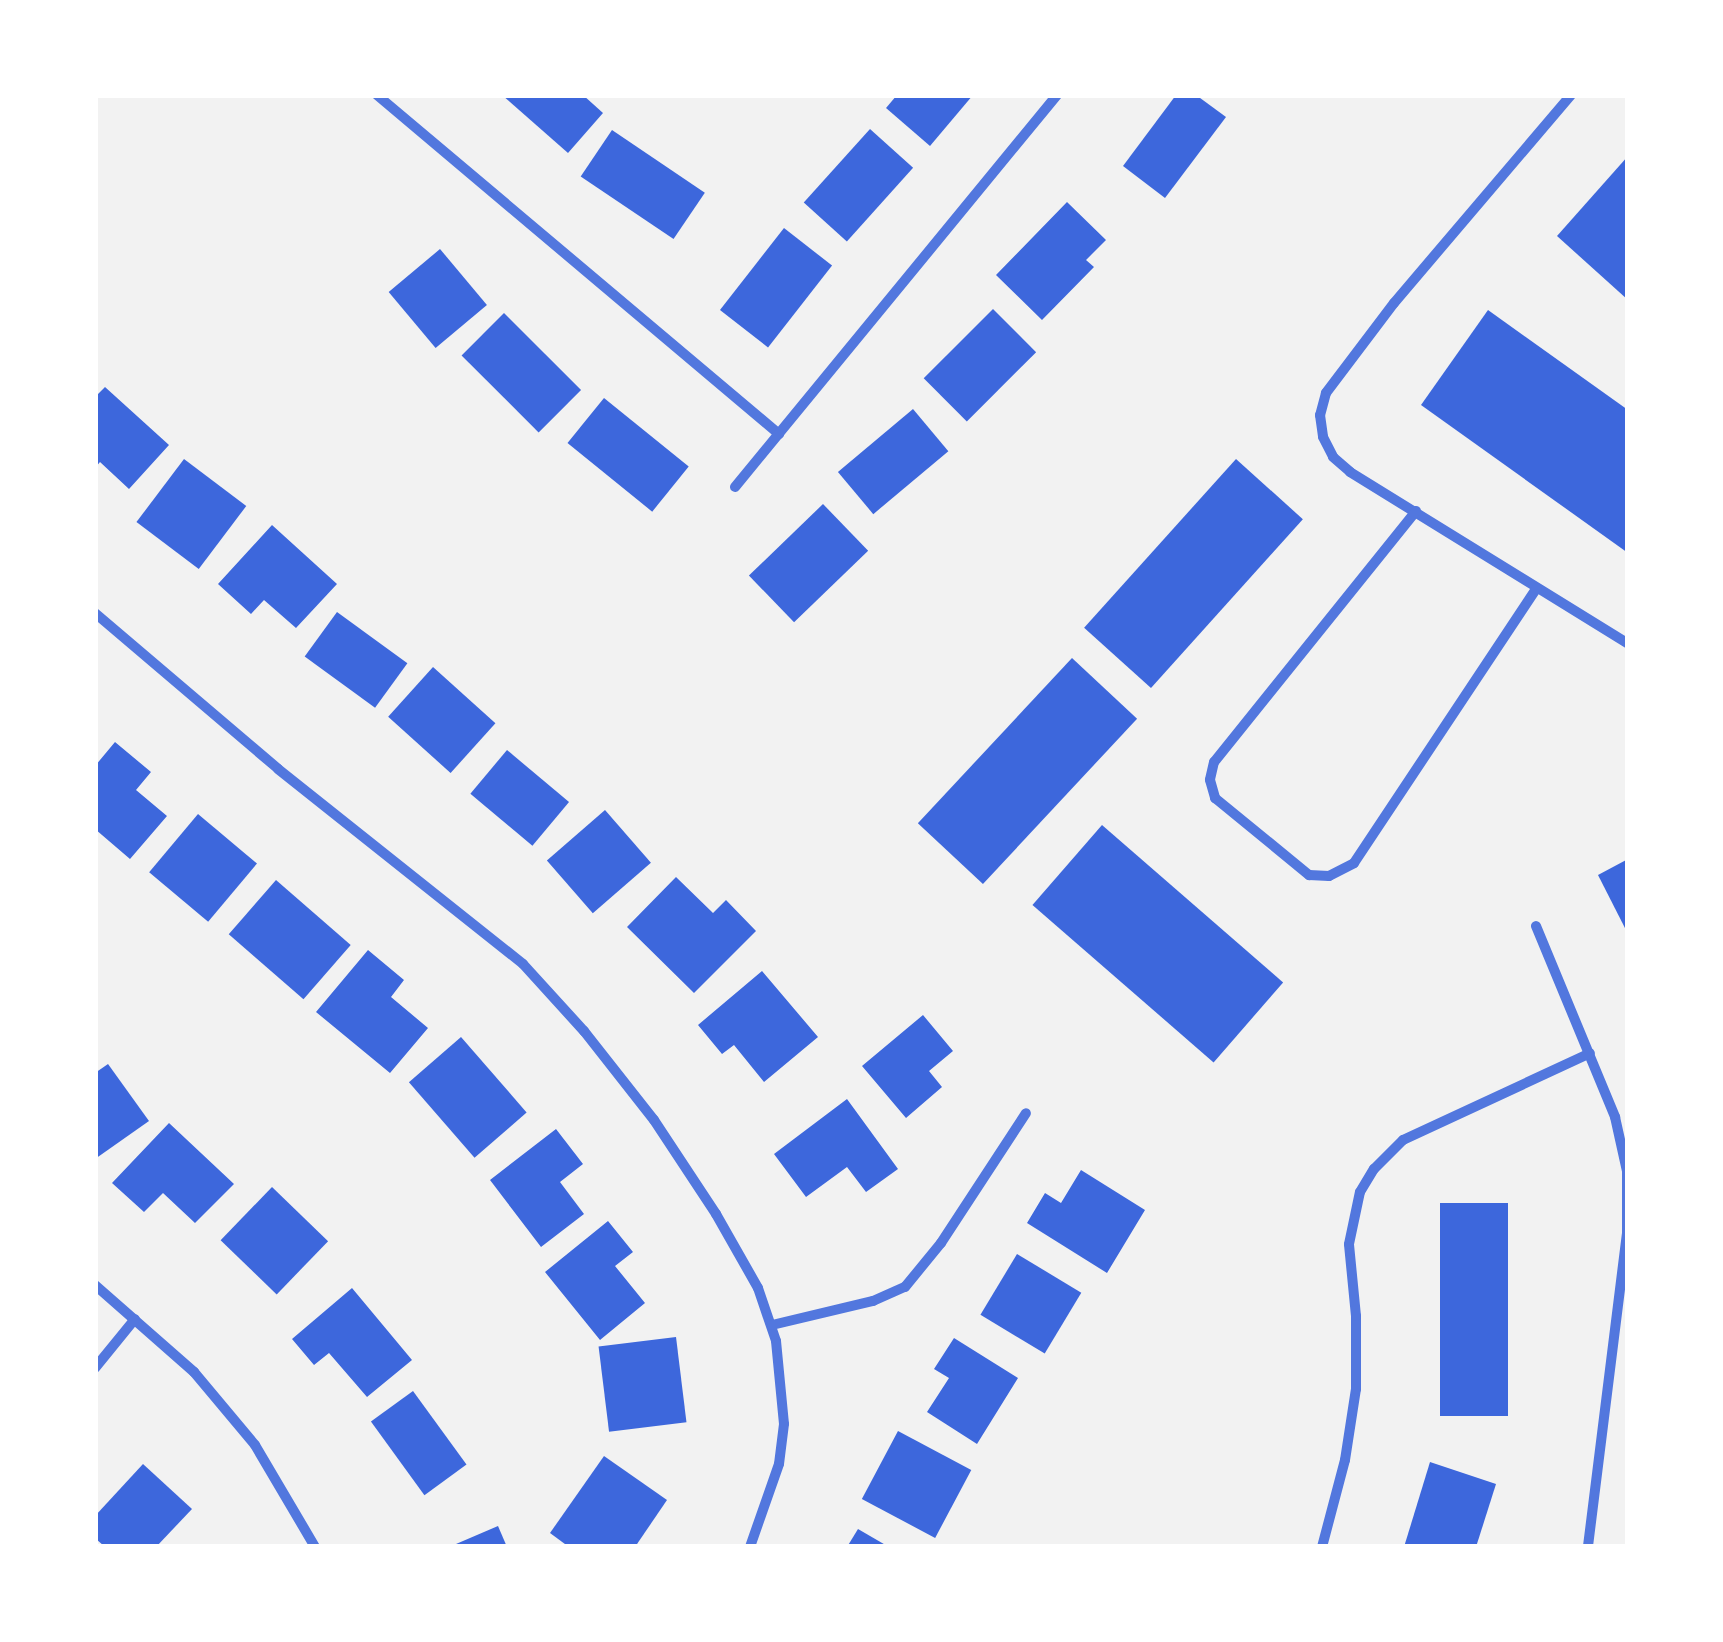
<!DOCTYPE html>
<html>
<head>
<meta charset="utf-8">
<style>
  body { margin:0 }
  #map { position:relative; width:1723px; height:1642px; overflow:hidden; background:#f2f2f2; font-family:"Golos Text",sans-serif }
  div>[style] { position:absolute }
  .building>* { inset:0; background:#3d67dc; transform-origin:0 0 }
  .minor>* { height:10px; margin:-5px; padding:0 5px; transform-origin:5px; border-radius:5px; background:#5277de }
  span { translate:-50% -50%; white-space:nowrap; text-align:center; line-height:1.15; -webkit-text-stroke:8px #fff; paint-order:stroke }
  .frame { position:absolute; inset:0; border:98px solid #fff; pointer-events:none }
</style>
</head>
<body>
<div id="map">
  <div class="building">
    <i style="clip-path:polygon(502px 95px,583px 95px,603px 113px,568px 153px)"></i>
    <i style="clip-path:polygon(897px 95px,973px 95px,930px 146px,886px 108px)"></i>
    <i style="clip-path:polygon(1176px 95px,1196px 95px,1226px 117px,1165px 198px,1123px 166px)"></i>
    <i style="left:870px;top:129px;width:58px;height:99px;rotate:42deg"></i>
    <i style="left:612px;top:130px;width:112px;height:56px;rotate:34deg"></i>
    <i style="clip-path:polygon(1628px 156px,1628px 300px,1557px 236px)"></i>
    <i style="clip-path:polygon(1067px 202px,1106px 240px,1086px 260px,1094px 267px,1042px 320px,996px 275px)"></i>
    <i style="left:784px;top:228px;width:61px;height:104px;rotate:38deg"></i>
    <i style="left:440px;top:249px;width:73px;height:67px;rotate:50deg"></i>
    <i style="left:993px;top:309px;width:61px;height:98px;rotate:45deg"></i>
    <i style="clip-path:polygon(1488px 310px,1628px 410px,1628px 553px,1421px 405px)"></i>
    <i style="left:504px;top:313px;width:109px;height:60px;rotate:45deg"></i>
    <i style="clip-path:polygon(105px 387px,169px 445px,129px 489px,100px 462px,95px 468px,95px 397px)"></i>
    <i style="left:604px;top:398px;width:109px;height:58px;rotate:39deg"></i>
    <i style="left:913px;top:409px;width:55px;height:98px;rotate:50deg"></i>
    <i style="left:184px;top:459px;width:78px;height:79px;rotate:37deg"></i>
    <i style="left:1236px;top:459px;width:90px;height:227px;rotate:42deg"></i>
    <i style="left:823px;top:504px;width:65px;height:103px;rotate:46deg"></i>
    <i style="clip-path:polygon(272px 525px,337px 584px,296px 628px,264px 600px,251px 614px,218px 584px)"></i>
    <i style="left:337px;top:612px;width:87px;height:55px;rotate:36deg"></i>
    <i style="left:1072px;top:658px;width:89px;height:226px;rotate:43deg"></i>
    <i style="left:433px;top:667px;width:84px;height:67px;rotate:42deg"></i>
    <i style="clip-path:polygon(115px 742px,151px 772px,136px 790px,167px 816px,130px 859px,95px 829px,95px 766px)"></i>
    <i style="left:507px;top:750px;width:81px;height:57px;rotate:40deg"></i>
    <i style="left:605px;top:810px;width:70px;height:77px;rotate:49deg"></i>
    <i style="left:198px;top:814px;width:77px;height:76px;rotate:40deg"></i>
    <i style="left:1102px;top:825px;width:240px;height:106px;rotate:41deg"></i>
    <i style="clip-path:polygon(1628px 859px,1628px 934px,1598px 875px)"></i>
    <i style="clip-path:polygon(676px 877px,713px 913px,726px 900px,756px 931px,694px 993px,627px 927px)"></i>
    <i style="left:276px;top:880px;width:99px;height:72px;rotate:41deg"></i>
    <i style="clip-path:polygon(368px 950px,404px 980px,391px 997px,428px 1028px,390px 1073px,316px 1012px)"></i>
    <i style="clip-path:polygon(762px 971px,818px 1037px,764px 1082px,734px 1045px,722px 1054px,698px 1025px)"></i>
    <i style="clip-path:polygon(923px 1015px,953px 1051px,929px 1071px,942px 1087px,906px 1118px,862px 1066px)"></i>
    <i style="left:461px;top:1037px;width:100px;height:69px;rotate:49deg"></i>
    <i style="clip-path:polygon(108px 1064px,149px 1121px,95px 1159px,95px 1073px)"></i>
    <i style="clip-path:polygon(847px 1099px,898px 1169px,866px 1192px,847px 1167px,806px 1197px,774px 1154px)"></i>
    <i style="clip-path:polygon(169px 1123px,234px 1184px,195px 1223px,163px 1193px,144px 1212px,112px 1183px)"></i>
    <i style="clip-path:polygon(556px 1129px,583px 1164px,560px 1182px,584px 1214px,541px 1247px,490px 1180px)"></i>
    <i style="clip-path:polygon(1081px 1170px,1145px 1210px,1107px 1273px,1027px 1223px,1045px 1193px,1061px 1203px)"></i>
    <i style="left:272px;top:1187px;width:78px;height:74px;rotate:44deg"></i>
    <i style="left:1440px;top:1203px;width:68px;height:213px"></i>
    <i style="clip-path:polygon(608px 1221px,633px 1252px,615px 1266px,645px 1303px,600px 1340px,545px 1272px)"></i>
    <i style="left:1017px;top:1254px;width:75px;height:71px;rotate:31deg"></i>
    <i style="clip-path:polygon(352px 1288px,412px 1360px,367px 1397px,329px 1353px,314px 1365px,292px 1339px)"></i>
    <i style="left:676px;top:1337px;width:86px;height:78px;rotate:83deg"></i>
    <i style="clip-path:polygon(954px 1338px,1018px 1378px,977px 1444px,927px 1412px,949px 1378px,934px 1369px)"></i>
    <i style="left:413px;top:1391px;width:91px;height:52px;rotate:54deg"></i>
    <i style="left:898px;top:1431px;width:83px;height:77px;rotate:28deg"></i>
    <i style="clip-path:polygon(604px 1456px,667px 1500px,635px 1547px,569px 1547px,550px 1533px)"></i>
    <i style="clip-path:polygon(1430px 1462px,1496px 1484px,1476px 1547px,1404px 1547px)"></i>
    <i style="clip-path:polygon(143px 1464px,192px 1509px,156px 1547px,105px 1547px,95px 1538px,95px 1516px)"></i>
    <i style="clip-path:polygon(498px 1526px,507px 1547px,449px 1547px)"></i>
    <i style="clip-path:polygon(858px 1529px,889px 1547px,847px 1547px)"></i>
  </div>
  <div class="minor">
    <i style="left:377px;top:95px;width:526px;rotate:40.14deg"></i>
    <i style="left:1571px;top:95px;width:273px;rotate:130.4deg"></i>
    <i style="left:1394px;top:303px;width:113px;rotate:127.1deg"></i>
    <i style="left:1326px;top:393px;width:23px;rotate:105deg"></i>
    <i style="left:1320px;top:415px;width:22px;rotate:82deg"></i>
    <i style="left:1323px;top:437px;width:22px;rotate:63deg"></i>
    <i style="left:1333px;top:457px;width:23px;rotate:41deg"></i>
    <i style="left:1350px;top:472px;width:327px;rotate:31.7deg"></i>
    <i style="left:735px;top:487px;width:507px;rotate:-50.6deg"></i>
    <i style="left:1416px;top:511px;width:322px;rotate:128.8deg"></i>
    <i style="left:1214px;top:762px;width:18px;rotate:103deg"></i>
    <i style="left:1210px;top:780px;width:19px;rotate:74deg"></i>
    <i style="left:1215px;top:798px;width:122px;rotate:39.3deg"></i>
    <i style="left:1309px;top:875px;width:20px;rotate:3deg"></i>
    <i style="left:1329px;top:876px;width:28px;rotate:-27deg"></i>
    <i style="left:1354px;top:863px;width:330px;rotate:-56.4deg"></i>
    <i style="left:95px;top:613px;width:240px;rotate:40.4deg"></i>
    <i style="left:278px;top:769px;width:313px;rotate:38.5deg"></i>
    <i style="left:523px;top:964px;width:91px;rotate:47.7deg"></i>
    <i style="left:584px;top:1031px;width:113px;rotate:51.8deg"></i>
    <i style="left:654px;top:1120px;width:113px;rotate:56.6deg"></i>
    <i style="left:716px;top:1214px;width:85px;rotate:60.4deg"></i>
    <i style="left:758px;top:1288px;width:56px;rotate:71.2deg"></i>
    <i style="left:776px;top:1341px;width:83px;rotate:84.5deg"></i>
    <i style="left:784px;top:1424px;width:40px;rotate:97.1deg"></i>
    <i style="left:779px;top:1464px;width:88px;rotate:109.3deg"></i>
    <i style="left:1536px;top:926px;width:207px;rotate:67.5deg"></i>
    <i style="left:1615px;top:1117px;width:55px;rotate:77.5deg"></i>
    <i style="left:1627px;top:1171px;width:62px;rotate:90deg"></i>
    <i style="left:1627px;top:1233px;width:316px;rotate:97.1deg"></i>
    <i style="left:95px;top:1285px;width:132px;rotate:41.3deg"></i>
    <i style="left:194px;top:1372px;width:95px;rotate:50.1deg"></i>
    <i style="left:255px;top:1445px;width:118px;rotate:59.5deg"></i>
    <i style="left:772px;top:1325px;width:104px;rotate:-13.4deg"></i>
    <i style="left:873px;top:1301px;width:35px;rotate:-24deg"></i>
    <i style="left:905px;top:1287px;width:57px;rotate:-50.7deg"></i>
    <i style="left:941px;top:1243px;width:155px;rotate:-56.8deg"></i>
    <i style="left:95px;top:1368px;width:63px;rotate:-50.8deg"></i>
    <i style="left:1322px;top:1547px;width:90px;rotate:-75.2deg"></i>
    <i style="left:1345px;top:1460px;width:72px;rotate:-81.2deg"></i>
    <i style="left:1356px;top:1389px;width:73px;rotate:-90deg"></i>
    <i style="left:1356px;top:1316px;width:72px;rotate:-95.6deg"></i>
    <i style="left:1349px;top:1244px;width:53px;rotate:-78.1deg"></i>
    <i style="left:1360px;top:1192px;width:27px;rotate:-59deg"></i>
    <i style="left:1374px;top:1169px;width:41px;rotate:-45deg"></i>
    <i style="left:1403px;top:1140px;width:206px;rotate:-24.9deg"></i>
  </div>
  <div class="frame"></div>
</div>
</body>
</html>
